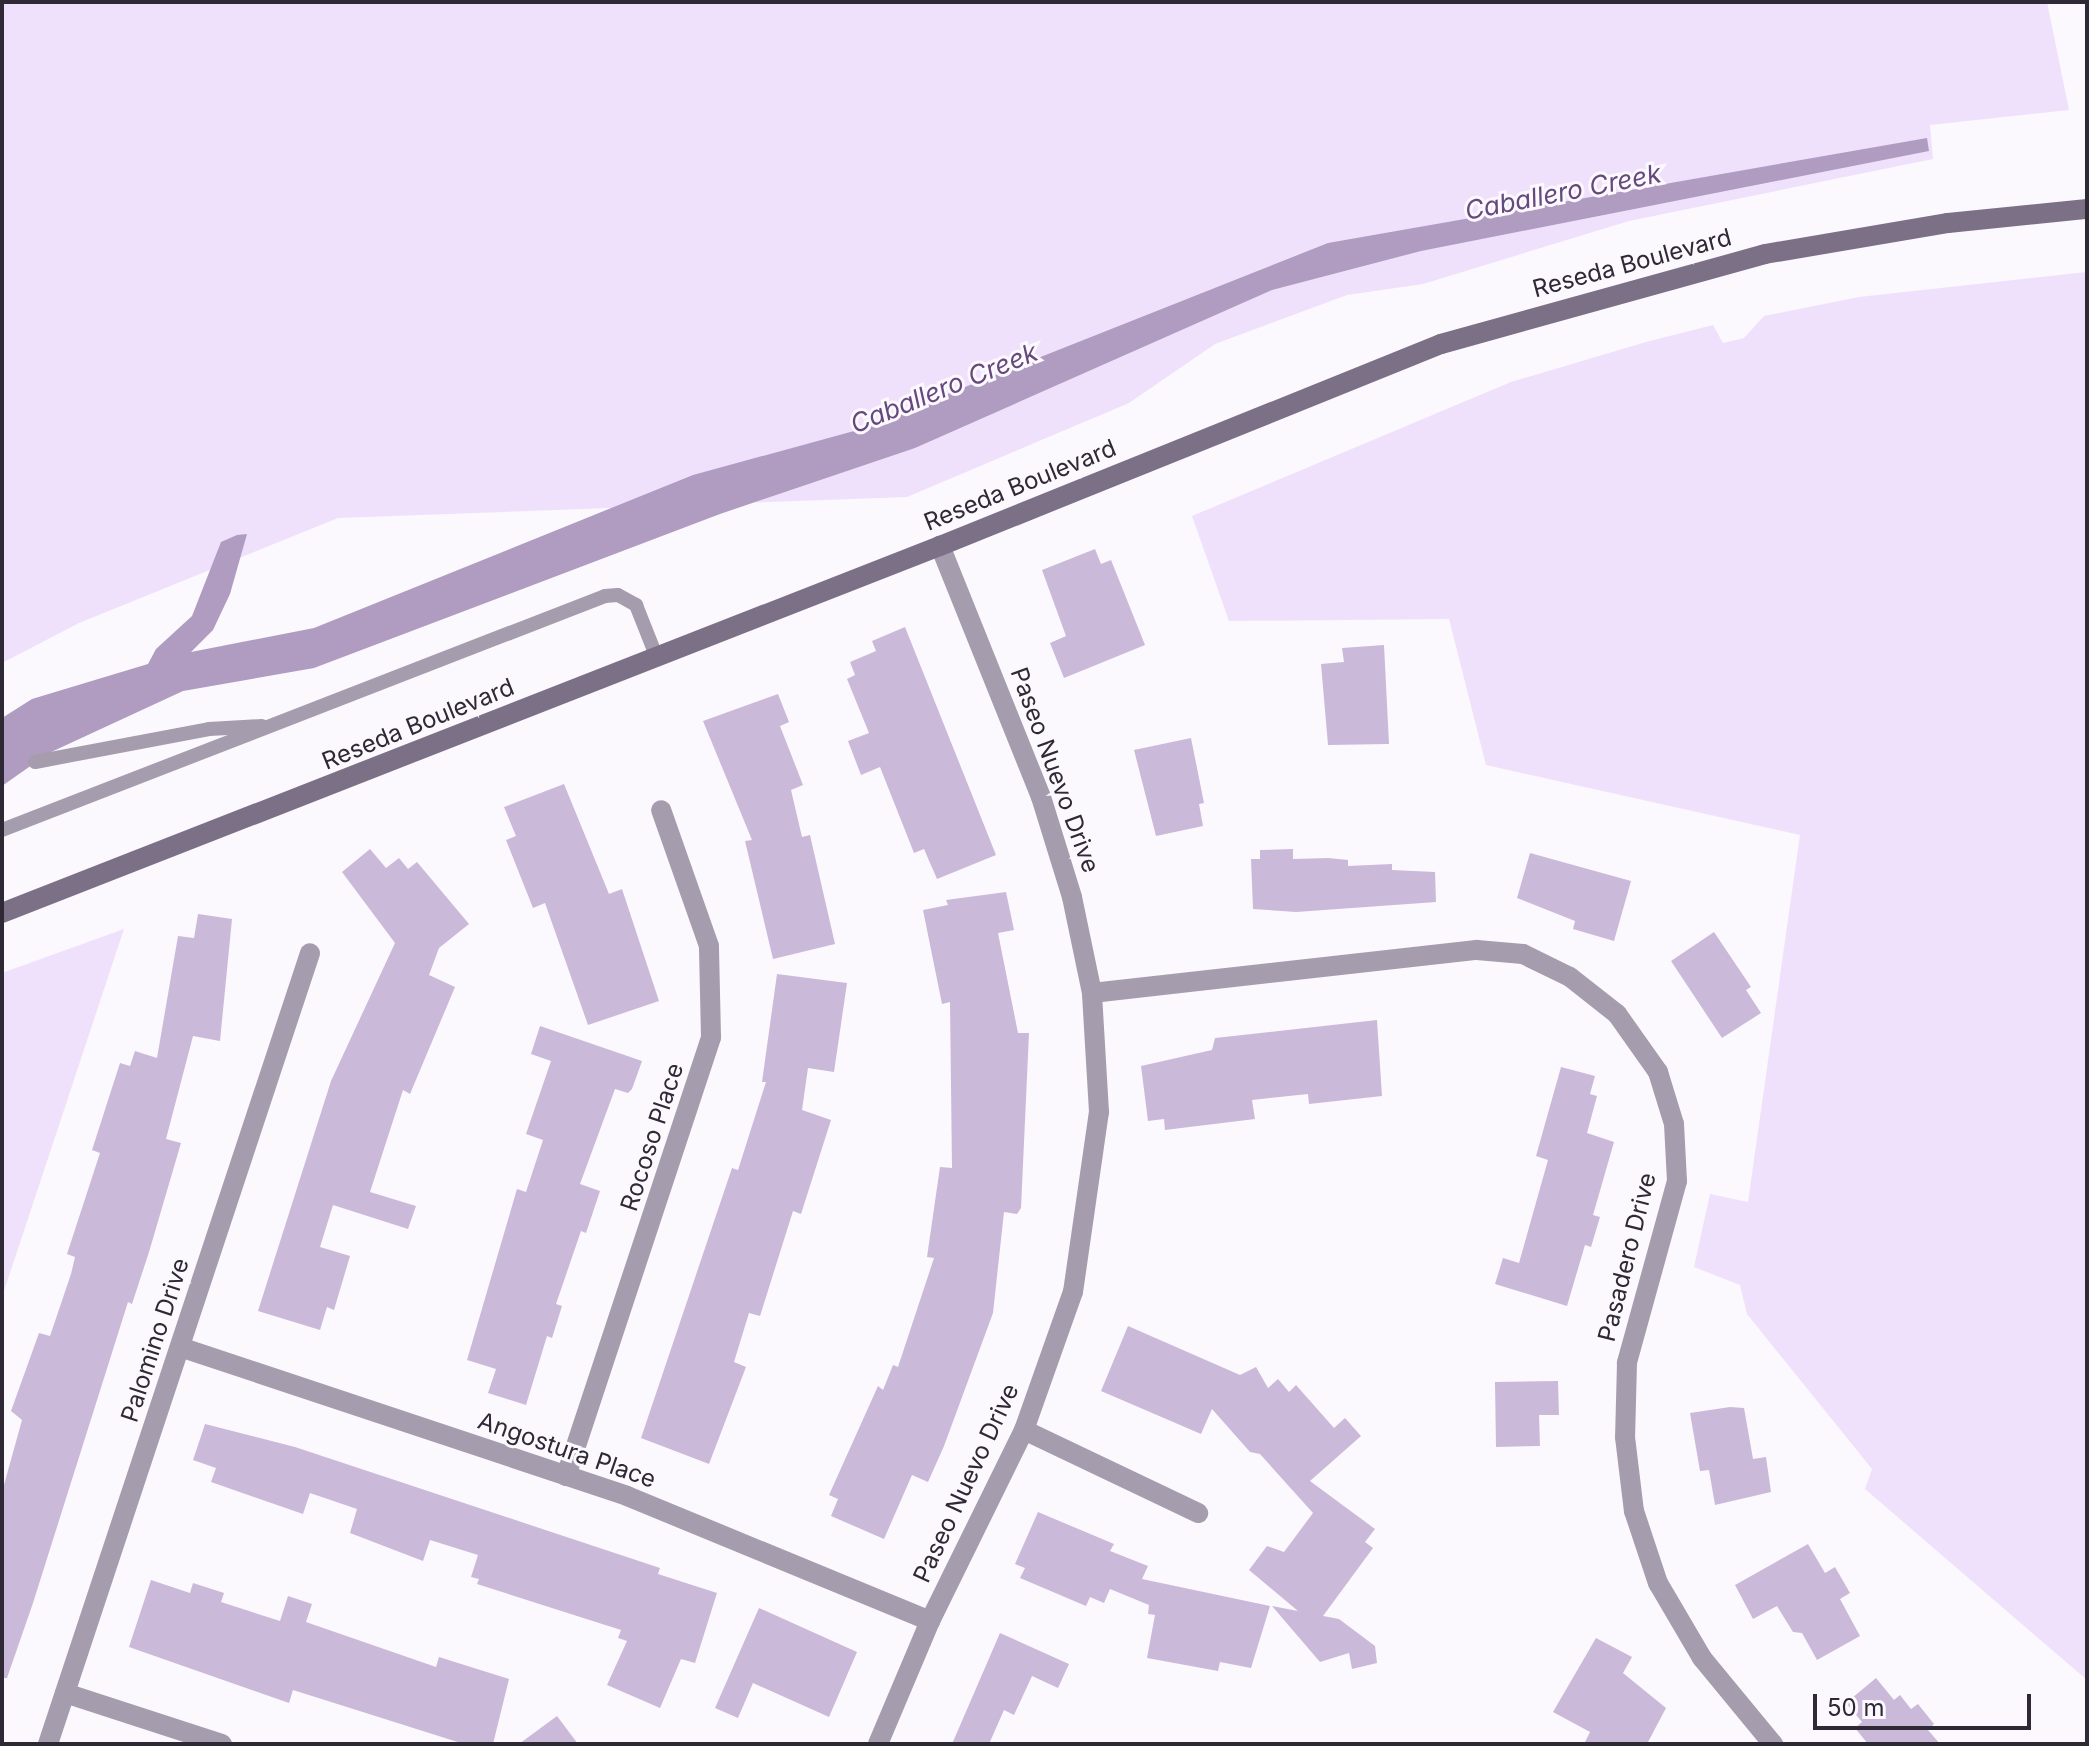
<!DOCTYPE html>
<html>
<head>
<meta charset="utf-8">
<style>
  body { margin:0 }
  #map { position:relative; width:2089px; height:1746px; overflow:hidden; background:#fbf8fe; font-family:Inter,sans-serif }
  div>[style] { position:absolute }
  .green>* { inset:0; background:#efe1fb }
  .water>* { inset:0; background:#b09cc1 }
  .building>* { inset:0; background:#cbb9da }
  .lane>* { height:14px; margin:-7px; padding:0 7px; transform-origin:7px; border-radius:7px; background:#a59cad }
  .street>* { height:20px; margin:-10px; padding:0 10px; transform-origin:10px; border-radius:10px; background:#a59cad }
  .secondary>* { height:20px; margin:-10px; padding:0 10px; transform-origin:10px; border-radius:10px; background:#7c7087 }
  span { translate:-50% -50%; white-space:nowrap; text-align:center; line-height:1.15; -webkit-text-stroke:6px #fbf8fe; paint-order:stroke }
  .street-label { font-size:24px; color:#2f2835 }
  .water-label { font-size:26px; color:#66497c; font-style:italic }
  .frame { position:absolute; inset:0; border:4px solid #2f2835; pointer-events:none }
  .scale { position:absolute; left:1813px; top:1694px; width:218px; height:36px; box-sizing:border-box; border:4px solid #2f2835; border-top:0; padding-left:10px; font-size:24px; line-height:28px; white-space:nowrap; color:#2f2835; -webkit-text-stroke:6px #fbf8fe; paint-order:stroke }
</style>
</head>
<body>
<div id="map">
  <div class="green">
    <i style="clip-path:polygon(2px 2px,2047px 2px,2069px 110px,1930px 125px,1933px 159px,1629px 221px,1423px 284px,1347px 295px,1215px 344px,1129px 403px,907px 497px,338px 518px,79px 623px,2px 663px)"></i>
    <i style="clip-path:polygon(2087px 272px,2087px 1680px,1865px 1489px,1872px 1469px,1747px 1314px,1740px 1285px,1694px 1267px,1710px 1194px,1748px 1202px,1800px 835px,1486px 765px,1449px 619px,1229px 621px,1192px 516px,1511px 382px,1646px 342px,1713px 325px,1723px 343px,1744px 338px,1764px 316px,1859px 297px)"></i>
    <i style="clip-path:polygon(124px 929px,2px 1297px,2px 973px)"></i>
  </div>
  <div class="water">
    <i style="clip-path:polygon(1927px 138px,1929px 151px,1421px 251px,1272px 290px,915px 448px,720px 514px,314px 668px,183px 691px,49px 753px,2px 786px,2px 718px,32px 699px,148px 664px,156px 649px,192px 616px,221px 542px,237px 535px,247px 534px,230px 594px,213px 630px,191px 652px,314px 628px,693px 475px,854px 431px,1328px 243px)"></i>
  </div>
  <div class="building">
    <i style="clip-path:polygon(1095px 549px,1101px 564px,1111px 560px,1145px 645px,1064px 678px,1050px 643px,1066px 636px,1042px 570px)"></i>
    <i style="clip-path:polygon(905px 627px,996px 855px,937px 879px,924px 849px,914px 853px,880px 767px,861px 775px,848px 741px,869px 733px,847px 679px,855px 675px,850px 662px,876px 651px,872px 641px)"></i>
    <i style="clip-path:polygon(1384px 645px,1389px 744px,1328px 745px,1321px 664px,1344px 662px,1342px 648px)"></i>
    <i style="clip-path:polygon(778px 694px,789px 722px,780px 726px,803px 785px,791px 790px,802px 837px,810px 835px,835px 944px,773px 959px,745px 841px,752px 840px,703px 721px)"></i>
    <i style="clip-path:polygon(1191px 738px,1204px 803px,1199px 804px,1203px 826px,1156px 836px,1134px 750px)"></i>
    <i style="clip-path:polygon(564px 784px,609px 894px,622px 889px,659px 1001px,588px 1025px,545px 903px,533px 908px,506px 840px,516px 836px,504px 807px)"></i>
    <i style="clip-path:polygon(370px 849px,386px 868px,399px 858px,408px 869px,417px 862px,469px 924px,439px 948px,429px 975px,455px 987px,410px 1094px,403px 1090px,370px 1192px,416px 1206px,408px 1229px,333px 1205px,320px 1247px,350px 1256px,334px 1310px,327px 1307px,320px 1330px,258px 1311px,331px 1081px,395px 943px,342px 872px)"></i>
    <i style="clip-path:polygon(1293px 849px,1293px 859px,1328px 858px,1348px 860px,1348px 866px,1392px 864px,1392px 870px,1435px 872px,1436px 902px,1296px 912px,1253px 909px,1251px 859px,1260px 859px,1260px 850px)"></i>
    <i style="clip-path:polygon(1530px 853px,1631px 881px,1614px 941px,1573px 929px,1575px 921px,1517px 898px)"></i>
    <i style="clip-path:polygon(1006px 892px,1014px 930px,998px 933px,1018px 1033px,1029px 1033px,1021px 1208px,1017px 1214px,1004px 1212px,993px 1313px,944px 1446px,928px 1482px,912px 1475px,884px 1539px,831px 1516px,838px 1499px,829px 1495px,878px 1386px,883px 1390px,893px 1365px,898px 1367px,934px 1258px,927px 1257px,940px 1167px,952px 1168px,950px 1002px,942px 1004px,923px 910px,948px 905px,946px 900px)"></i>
    <i style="clip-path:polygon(198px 914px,232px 919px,220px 1041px,193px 1036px,166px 1139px,181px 1143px,149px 1252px,132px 1304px,128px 1302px,33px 1603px,7px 1678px,2px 1678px,2px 1492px,22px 1420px,11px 1411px,39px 1333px,50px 1336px,71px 1274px,75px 1257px,67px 1254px,100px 1153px,92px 1150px,120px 1063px,130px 1066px,135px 1051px,157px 1058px,178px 936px,194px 938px)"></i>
    <i style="clip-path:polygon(1714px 932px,1751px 987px,1746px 990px,1761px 1013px,1722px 1038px,1671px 961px)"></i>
    <i style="clip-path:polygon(777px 974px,847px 983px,834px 1072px,808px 1068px,802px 1110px,831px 1120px,801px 1214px,793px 1211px,760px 1316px,749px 1313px,734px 1362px,746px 1367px,709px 1464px,641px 1438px,732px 1168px,738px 1170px,766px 1082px,762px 1082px)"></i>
    <i style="clip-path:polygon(1377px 1020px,1382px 1096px,1309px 1104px,1308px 1094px,1252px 1100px,1255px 1119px,1165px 1130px,1164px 1119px,1148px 1121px,1141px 1066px,1212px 1050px,1215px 1038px)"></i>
    <i style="clip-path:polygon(540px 1026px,642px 1061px,632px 1089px,628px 1093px,615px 1089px,580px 1184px,600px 1191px,586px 1233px,581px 1231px,556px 1304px,562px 1306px,552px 1338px,547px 1336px,526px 1405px,488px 1393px,496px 1369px,467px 1360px,517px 1189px,526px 1192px,543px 1140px,526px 1134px,551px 1061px,531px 1054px)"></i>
    <i style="clip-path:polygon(1561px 1067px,1595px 1076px,1590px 1094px,1597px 1096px,1587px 1133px,1614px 1142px,1593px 1215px,1600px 1217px,1591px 1247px,1585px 1245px,1567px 1306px,1495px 1284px,1503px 1258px,1519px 1263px,1548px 1160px,1536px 1156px)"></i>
    <i style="clip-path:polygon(1128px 1326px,1240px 1375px,1256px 1367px,1268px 1388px,1278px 1379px,1289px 1392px,1296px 1385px,1334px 1428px,1345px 1418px,1361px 1436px,1310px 1481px,1375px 1529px,1365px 1542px,1373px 1548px,1323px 1616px,1339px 1619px,1375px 1646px,1377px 1663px,1352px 1669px,1349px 1653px,1320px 1662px,1272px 1606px,1298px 1611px,1249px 1570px,1267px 1546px,1284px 1552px,1313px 1513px,1260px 1454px,1250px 1452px,1212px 1409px,1201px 1434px,1101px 1391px)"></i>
    <i style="clip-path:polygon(1558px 1381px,1559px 1415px,1539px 1415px,1540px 1446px,1496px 1447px,1495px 1382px)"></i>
    <i style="clip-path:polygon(1730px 1407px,1744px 1408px,1753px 1459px,1766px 1457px,1771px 1492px,1715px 1505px,1709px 1470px,1700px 1471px,1690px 1413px)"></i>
    <i style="clip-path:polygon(205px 1424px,295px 1447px,660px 1568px,658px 1574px,717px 1593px,695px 1663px,681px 1659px,660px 1708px,607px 1685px,627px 1641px,618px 1638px,621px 1630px,477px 1584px,479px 1579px,471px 1577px,478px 1555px,430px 1540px,423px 1561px,350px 1533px,357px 1509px,310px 1493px,303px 1514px,211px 1482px,216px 1468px,193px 1460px)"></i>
    <i style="clip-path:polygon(1038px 1512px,1114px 1544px,1110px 1551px,1148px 1566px,1142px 1579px,1270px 1606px,1251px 1668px,1220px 1662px,1218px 1671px,1147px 1658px,1155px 1615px,1148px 1614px,1149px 1605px,1110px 1589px,1104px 1603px,1090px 1597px,1086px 1606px,1020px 1578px,1025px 1568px,1015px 1564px)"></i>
    <i style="clip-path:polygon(1808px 1544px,1825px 1573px,1835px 1567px,1850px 1593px,1840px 1599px,1860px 1636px,1817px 1660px,1802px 1633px,1793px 1632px,1777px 1606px,1753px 1619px,1735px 1585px)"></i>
    <i style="clip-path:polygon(151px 1580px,190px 1593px,193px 1583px,224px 1593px,221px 1602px,280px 1621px,288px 1596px,312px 1604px,306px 1622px,436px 1667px,439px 1657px,509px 1679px,493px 1744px,464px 1744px,293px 1690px,289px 1703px,129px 1647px)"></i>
    <i style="clip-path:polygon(759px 1608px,857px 1652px,829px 1717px,753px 1683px,738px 1718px,715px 1708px)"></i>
    <i style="clip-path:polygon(1000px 1633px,1069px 1664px,1058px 1688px,1032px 1676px,1014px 1715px,1004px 1710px,989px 1744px,952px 1744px)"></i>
    <i style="clip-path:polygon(1596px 1638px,1632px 1657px,1623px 1673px,1666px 1708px,1647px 1744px,1584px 1744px,1590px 1732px,1553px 1712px)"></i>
    <i style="clip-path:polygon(1876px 1678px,1894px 1700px,1900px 1695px,1911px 1709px,1918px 1704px,1934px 1724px,1928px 1730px,1940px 1744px,1868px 1744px,1855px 1728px,1862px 1722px,1846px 1703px)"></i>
    <i style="clip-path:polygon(557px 1716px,578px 1744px,519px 1744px)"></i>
  </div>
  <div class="lane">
    <i style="left:35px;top:762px;width:177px;rotate:-10.7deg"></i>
    <i style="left:209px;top:729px;width:53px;rotate:-3.2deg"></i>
    <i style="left:2px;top:830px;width:647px;rotate:-21.21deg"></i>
    <i style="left:605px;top:596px;width:13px;rotate:-4deg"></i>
    <i style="left:618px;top:595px;width:21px;rotate:29deg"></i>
    <i style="left:636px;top:605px;width:57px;rotate:68.4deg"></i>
  </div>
  <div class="street">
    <i style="left:1092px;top:993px;width:387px;rotate:-6.4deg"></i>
    <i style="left:1477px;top:950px;width:46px;rotate:5deg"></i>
    <i style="left:1523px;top:954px;width:52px;rotate:26.1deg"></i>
    <i style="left:1570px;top:977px;width:60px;rotate:38.2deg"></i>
    <i style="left:1617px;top:1014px;width:71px;rotate:54.7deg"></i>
    <i style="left:1658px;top:1072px;width:54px;rotate:72.9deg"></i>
    <i style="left:1674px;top:1124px;width:57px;rotate:87deg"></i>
    <i style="left:1677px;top:1181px;width:189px;rotate:105.4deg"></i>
    <i style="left:1627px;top:1363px;width:74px;rotate:91.5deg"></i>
    <i style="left:1625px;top:1437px;width:75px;rotate:83.1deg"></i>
    <i style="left:1634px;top:1511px;width:76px;rotate:71.6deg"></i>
    <i style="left:1658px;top:1583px;width:87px;rotate:59.6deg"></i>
    <i style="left:1702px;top:1658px;width:112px;rotate:50.5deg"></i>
    <i style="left:180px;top:1347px;width:471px;rotate:18.4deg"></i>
    <i style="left:627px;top:1496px;width:328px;rotate:22.4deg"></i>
    <i style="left:1024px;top:1430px;width:193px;rotate:25.5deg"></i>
    <i style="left:566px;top:1476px;width:462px;rotate:-71.7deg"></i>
    <i style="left:711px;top:1037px;width:91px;rotate:-91.3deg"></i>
    <i style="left:709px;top:946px;width:144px;rotate:-109.4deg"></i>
    <i style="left:65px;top:1693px;width:165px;rotate:18deg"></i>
    <i style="left:48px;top:1744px;width:833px;rotate:-71.67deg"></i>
    <i style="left:878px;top:1744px;width:134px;rotate:-67.1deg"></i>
    <i style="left:930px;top:1621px;width:213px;rotate:-63.8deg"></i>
    <i style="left:1024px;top:1430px;width:146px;rotate:-70.5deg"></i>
    <i style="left:1073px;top:1292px;width:182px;rotate:-81.8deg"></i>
    <i style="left:1099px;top:1112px;width:119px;rotate:-93.4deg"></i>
    <i style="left:1092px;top:993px;width:98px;rotate:-101.8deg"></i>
    <i style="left:1072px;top:897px;width:105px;rotate:-107.2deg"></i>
    <i style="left:1041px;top:797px;width:271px;rotate:-111.9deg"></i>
  </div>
  <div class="secondary">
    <i style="left:2px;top:913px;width:1007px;rotate:-21.37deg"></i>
    <i style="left:940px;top:546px;width:540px;rotate:-21.96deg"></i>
    <i style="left:1441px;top:344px;width:336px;rotate:-15.5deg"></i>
    <i style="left:1765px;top:254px;width:186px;rotate:-9.6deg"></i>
    <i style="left:1948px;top:223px;width:140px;rotate:-5.8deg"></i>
  </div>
  <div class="street-label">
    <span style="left:1632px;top:263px;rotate:-15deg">Reseda Boulevard</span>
    <span style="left:1020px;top:485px;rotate:-22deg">Reseda Boulevard</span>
    <span style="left:418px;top:724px;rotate:-22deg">Reseda Boulevard</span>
    <span style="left:1055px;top:770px;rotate:70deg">Paseo Nuevo Drive</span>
    <span style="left:652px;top:1137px;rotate:-72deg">Rocoso Place</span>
    <span style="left:1627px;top:1257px;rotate:-76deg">Pasadero Drive</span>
    <span style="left:155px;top:1340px;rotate:-72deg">Palomino Drive</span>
    <span style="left:567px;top:1450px;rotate:19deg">Angostura Place</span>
    <span style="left:966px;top:1483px;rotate:-65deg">Paseo Nuevo Drive</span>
  </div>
  <div class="water-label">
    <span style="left:1563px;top:192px;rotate:-11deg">Caballero Creek</span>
    <span style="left:944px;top:388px;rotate:-22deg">Caballero Creek</span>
  </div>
  <div class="frame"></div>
  <div class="scale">50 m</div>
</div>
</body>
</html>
